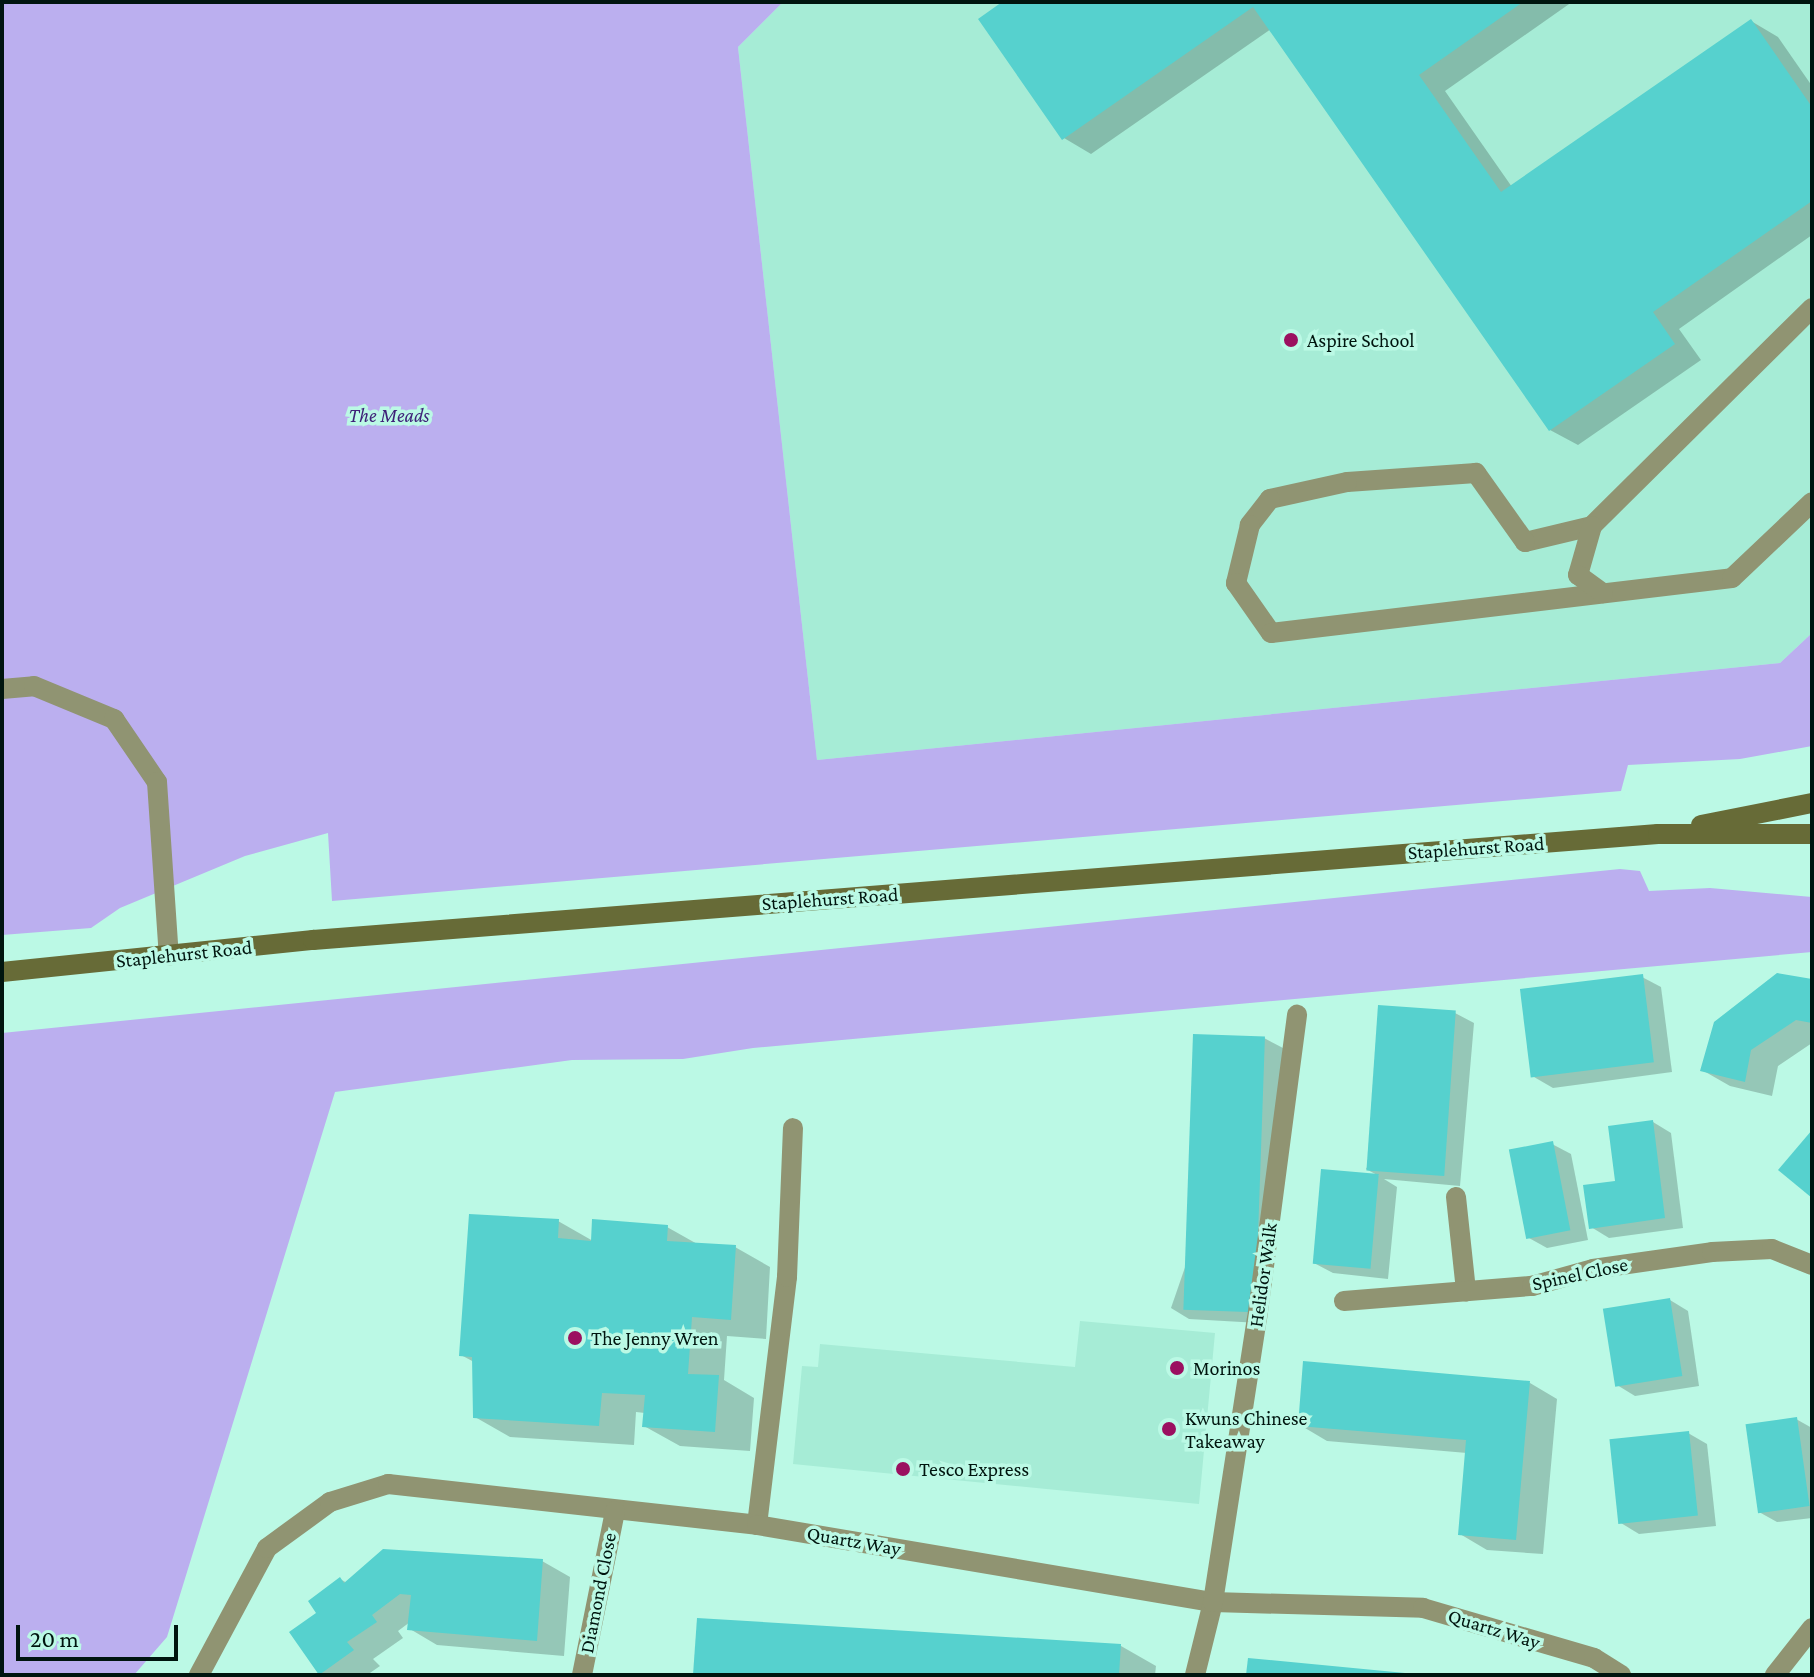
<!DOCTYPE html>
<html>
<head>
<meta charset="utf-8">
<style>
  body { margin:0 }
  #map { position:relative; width:1814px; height:1677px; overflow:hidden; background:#bbf9e5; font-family:"Crimson Pro",serif }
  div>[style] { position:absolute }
  .built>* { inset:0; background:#a6ecd6 }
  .green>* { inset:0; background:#bbafef }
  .shadow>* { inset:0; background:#0003 }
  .building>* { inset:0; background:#56d1ce; transform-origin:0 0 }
  .lane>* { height:20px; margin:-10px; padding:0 10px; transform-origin:10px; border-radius:10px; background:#909472 }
  .street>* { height:20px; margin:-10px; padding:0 10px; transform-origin:10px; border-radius:10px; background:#909472 }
  .secondary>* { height:20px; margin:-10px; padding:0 10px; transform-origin:10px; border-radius:10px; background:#676b37 }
  .dots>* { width:22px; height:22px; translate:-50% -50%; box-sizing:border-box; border:4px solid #bbf9e5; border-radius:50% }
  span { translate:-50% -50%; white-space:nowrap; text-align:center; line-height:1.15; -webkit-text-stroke:7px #bbf9e5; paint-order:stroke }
  .poi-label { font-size:20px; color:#00150f }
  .left { translate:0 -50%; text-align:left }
  .park-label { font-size:20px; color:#3e2178; font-style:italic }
  .street-label { font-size:20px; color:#00150f }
  .frame { position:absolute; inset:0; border:4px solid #00150f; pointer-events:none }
  .scale { position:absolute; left:16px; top:1625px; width:162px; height:36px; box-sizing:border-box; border:4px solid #00150f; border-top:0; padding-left:10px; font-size:24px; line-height:28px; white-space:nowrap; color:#00150f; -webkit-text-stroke:6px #bbf9e5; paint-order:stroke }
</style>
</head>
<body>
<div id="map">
  <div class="built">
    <i style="clip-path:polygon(783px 2px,1812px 2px,1812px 633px,1780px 663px,817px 760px,738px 47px)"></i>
    <i style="clip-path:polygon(1080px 1321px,1215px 1333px,1199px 1504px,793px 1464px,802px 1366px,818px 1367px,820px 1344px,1075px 1367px)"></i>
  </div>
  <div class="green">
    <i style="clip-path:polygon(2px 2px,783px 2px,738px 47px,817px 760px,1780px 663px,1812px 633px,1812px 746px,1740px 759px,1628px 765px,1621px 791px,332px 901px,328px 833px,245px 856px,120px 908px,91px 928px,2px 935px)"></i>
    <i style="clip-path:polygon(1620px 869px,1640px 871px,1649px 891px,1710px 888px,1812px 897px,1812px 952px,753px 1048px,683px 1059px,572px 1060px,335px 1092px,167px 1637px,134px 1675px,2px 1675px,2px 1033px)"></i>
  </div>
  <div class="shadow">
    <i style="clip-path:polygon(1006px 2px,1572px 2px,1445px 91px,1512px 187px,1751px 21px,1778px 37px,1812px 86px,1812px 235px,1679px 329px,1701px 360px,1578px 445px,1550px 430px,1271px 29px,1091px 154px,1064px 138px)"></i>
    <i style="clip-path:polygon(1642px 977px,1661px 987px,1672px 1072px,1553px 1088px,1534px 1077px)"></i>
    <i style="clip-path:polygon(1812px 983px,1812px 1043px,1778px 1066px,1772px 1096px,1730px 1086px,1702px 1070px)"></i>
    <i style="clip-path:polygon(1455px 1013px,1474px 1023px,1460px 1186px,1384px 1179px,1397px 1187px,1388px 1279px,1333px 1273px,1314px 1263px,1323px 1171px,1379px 1176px,1366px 1169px)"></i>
    <i style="clip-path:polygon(1264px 1038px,1283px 1048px,1259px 1323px,1189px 1319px,1171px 1308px)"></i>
    <i style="clip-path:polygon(1653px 1122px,1671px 1133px,1683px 1228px,1609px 1238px,1591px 1227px)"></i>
    <i style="clip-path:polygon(1552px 1144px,1571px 1154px,1588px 1240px,1547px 1248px,1529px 1238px)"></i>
    <i style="clip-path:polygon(558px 1221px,593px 1241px,667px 1227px,699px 1245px,735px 1247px,770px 1267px,766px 1339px,727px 1336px,724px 1380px,754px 1398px,750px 1451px,680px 1446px,644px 1426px,645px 1413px,636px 1412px,634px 1445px,510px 1437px,475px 1417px,474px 1362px,461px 1355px)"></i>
    <i style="clip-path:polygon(1670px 1300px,1688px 1311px,1699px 1386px,1635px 1396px,1617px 1385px)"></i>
    <i style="clip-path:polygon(1530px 1383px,1557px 1399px,1543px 1554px,1487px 1550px,1460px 1534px,1467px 1453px,1327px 1441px,1300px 1425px)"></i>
    <i style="clip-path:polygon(1796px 1419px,1812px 1428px,1812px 1518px,1777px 1522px,1759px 1512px)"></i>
    <i style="clip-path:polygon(1688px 1433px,1707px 1444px,1716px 1526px,1639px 1534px,1621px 1523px)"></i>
    <i style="clip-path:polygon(542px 1561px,570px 1577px,564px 1656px,437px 1645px,410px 1629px,410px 1622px,398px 1631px,403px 1638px,373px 1659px,380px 1666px,367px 1675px,320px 1673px,319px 1613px,340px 1579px,347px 1583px)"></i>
    <i style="clip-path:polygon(1121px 1646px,1156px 1666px,1155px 1675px,695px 1675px)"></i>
  </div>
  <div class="building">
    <i style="clip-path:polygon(1002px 2px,1523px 2px,1419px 75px,1501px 192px,1751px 19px,1812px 107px,1812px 201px,1653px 312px,1675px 344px,1549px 431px,1253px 7px,1062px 140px,978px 19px)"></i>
    <i style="clip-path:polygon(1777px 973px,1812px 979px,1812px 1023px,1796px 1020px,1751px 1050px,1745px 1082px,1700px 1071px,1714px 1022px)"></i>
    <i style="left:1643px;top:974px;width:89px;height:124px;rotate:83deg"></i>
    <i style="left:1378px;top:1005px;width:78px;height:166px;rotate:4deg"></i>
    <i style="left:1193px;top:1034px;width:72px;height:276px;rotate:2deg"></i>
    <i style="clip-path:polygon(1653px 1120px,1665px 1218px,1589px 1229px,1583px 1185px,1615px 1181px,1608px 1126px)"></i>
    <i style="clip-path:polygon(1812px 1130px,1812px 1198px,1778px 1170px)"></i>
    <i style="left:1553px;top:1141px;width:91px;height:45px;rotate:79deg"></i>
    <i style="left:1321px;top:1169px;width:58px;height:95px;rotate:5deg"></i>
    <i style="clip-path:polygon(469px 1214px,559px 1219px,558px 1238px,591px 1241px,592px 1219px,668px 1225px,667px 1241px,736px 1245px,731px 1320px,692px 1317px,688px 1374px,719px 1375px,715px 1432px,642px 1427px,645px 1395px,602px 1393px,599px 1426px,473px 1418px,472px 1357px,459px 1356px)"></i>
    <i style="left:1670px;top:1298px;width:79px;height:68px;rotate:81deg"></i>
    <i style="clip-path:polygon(1303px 1361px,1530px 1381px,1516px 1540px,1458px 1535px,1466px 1440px,1298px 1426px)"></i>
    <i style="left:1797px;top:1417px;width:90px;height:52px;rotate:82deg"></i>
    <i style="left:1689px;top:1431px;width:85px;height:80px;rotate:84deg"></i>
    <i style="clip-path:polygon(383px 1549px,543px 1559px,537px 1641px,407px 1630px,411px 1595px,400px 1594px,372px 1615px,377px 1622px,347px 1642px,354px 1650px,319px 1675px,289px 1632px,316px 1613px,308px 1601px,340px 1577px,344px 1583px)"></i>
    <i style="clip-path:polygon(697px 1618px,1121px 1644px,1119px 1675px,693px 1675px)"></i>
    <i style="clip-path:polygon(1248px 1658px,1405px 1673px,1405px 1675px,1246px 1675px)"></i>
  </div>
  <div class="lane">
    <i style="left:1812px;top:308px;width:310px;rotate:135.3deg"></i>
    <i style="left:1592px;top:526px;width:69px;rotate:166.6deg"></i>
    <i style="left:1525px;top:542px;width:85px;rotate:-125.4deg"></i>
    <i style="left:1476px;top:473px;width:129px;rotate:176deg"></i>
    <i style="left:1347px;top:482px;width:79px;rotate:167.6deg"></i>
    <i style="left:1270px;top:499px;width:33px;rotate:128deg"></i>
    <i style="left:1250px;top:525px;width:60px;rotate:103.6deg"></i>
    <i style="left:1236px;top:583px;width:61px;rotate:55deg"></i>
    <i style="left:1271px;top:633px;width:464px;rotate:-6.8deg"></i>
    <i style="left:1732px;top:578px;width:110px;rotate:-43.5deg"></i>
    <i style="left:1592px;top:526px;width:51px;rotate:105.9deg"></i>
    <i style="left:1578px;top:575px;width:31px;rotate:36deg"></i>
    <i style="left:2px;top:689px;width:32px;rotate:-5deg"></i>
    <i style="left:34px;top:686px;width:87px;rotate:22.4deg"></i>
    <i style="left:114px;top:719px;width:76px;rotate:55.7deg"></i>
    <i style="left:157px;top:782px;width:174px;rotate:86.1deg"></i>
    <i style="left:1456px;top:1197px;width:95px;rotate:83.9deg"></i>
  </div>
  <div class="street">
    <i style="left:1344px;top:1301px;width:189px;rotate:-4.6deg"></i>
    <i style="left:1532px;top:1286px;width:63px;rotate:-15.6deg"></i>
    <i style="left:1593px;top:1269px;width:120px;rotate:-8.1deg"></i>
    <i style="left:1712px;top:1252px;width:60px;rotate:-2.9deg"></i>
    <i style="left:1772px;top:1249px;width:43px;rotate:21.8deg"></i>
    <i style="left:757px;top:1525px;width:250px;rotate:-83.1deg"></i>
    <i style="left:787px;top:1277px;width:149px;rotate:-87.7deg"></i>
    <i style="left:199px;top:1675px;width:144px;rotate:-61.8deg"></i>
    <i style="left:267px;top:1548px;width:78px;rotate:-36.1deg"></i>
    <i style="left:330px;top:1502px;width:61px;rotate:-17.2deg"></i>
    <i style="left:388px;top:1484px;width:371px;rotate:6.3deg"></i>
    <i style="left:757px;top:1525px;width:462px;rotate:9.6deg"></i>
    <i style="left:1213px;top:1602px;width:210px;rotate:1.6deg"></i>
    <i style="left:1423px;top:1608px;width:178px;rotate:16.3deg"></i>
    <i style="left:1594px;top:1658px;width:32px;rotate:32deg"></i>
    <i style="left:582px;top:1675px;width:167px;rotate:-78.6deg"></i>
    <i style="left:1195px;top:1675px;width:75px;rotate:-76.1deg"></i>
    <i style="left:1213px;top:1602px;width:286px;rotate:-81.2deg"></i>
    <i style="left:1257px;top:1319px;width:307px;rotate:-82.5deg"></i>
    <i style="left:1775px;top:1675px;width:60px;rotate:-51.8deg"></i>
  </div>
  <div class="secondary">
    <i style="left:1701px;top:825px;width:113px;rotate:-11.2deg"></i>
    <i style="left:2px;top:972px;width:313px;rotate:-5.9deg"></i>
    <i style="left:313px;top:940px;width:1349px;rotate:-4.51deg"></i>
    <i style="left:1658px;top:834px;width:154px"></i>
  </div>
  <div class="dots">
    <i style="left:1291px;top:340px;background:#9b1060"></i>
    <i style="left:575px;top:1338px;background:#9b1060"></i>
    <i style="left:1177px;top:1368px;background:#9b1060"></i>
    <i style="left:1169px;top:1429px;background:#9b1060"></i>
    <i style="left:903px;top:1469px;background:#9b1060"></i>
  </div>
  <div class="poi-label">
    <span class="left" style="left:1307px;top:340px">Aspire School</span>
    <span class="left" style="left:591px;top:1338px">The Jenny Wren</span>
    <span class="left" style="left:1193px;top:1368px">Morinos</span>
    <span class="left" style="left:1185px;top:1430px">Kwuns Chinese<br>Takeaway</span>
    <span class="left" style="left:919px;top:1469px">Tesco Express</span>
  </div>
  <div class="park-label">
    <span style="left:389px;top:415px">The Meads</span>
  </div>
  <div class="street-label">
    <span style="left:1476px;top:848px;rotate:-4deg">Staplehurst Road</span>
    <span style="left:830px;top:899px;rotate:-4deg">Staplehurst Road</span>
    <span style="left:184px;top:954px;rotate:-6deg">Staplehurst Road</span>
    <span style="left:1580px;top:1274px;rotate:-12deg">Spinel Close</span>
    <span style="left:1263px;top:1275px;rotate:-82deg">Helidor Walk</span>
    <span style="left:854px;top:1541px;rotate:10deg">Quartz Way</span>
    <span style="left:598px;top:1593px;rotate:-79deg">Diamond Close</span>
    <span style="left:1494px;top:1629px;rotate:17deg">Quartz Way</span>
  </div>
  <div class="frame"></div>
  <div class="scale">20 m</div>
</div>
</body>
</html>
